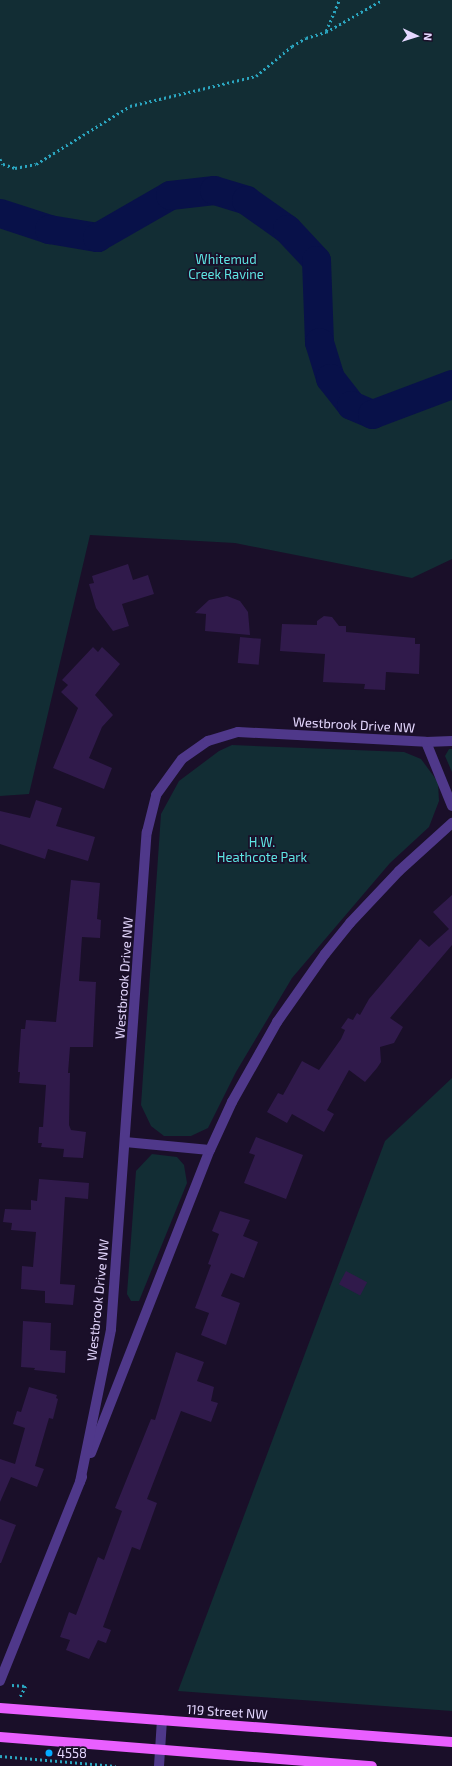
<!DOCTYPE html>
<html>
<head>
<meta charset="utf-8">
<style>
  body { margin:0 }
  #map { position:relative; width:452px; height:1766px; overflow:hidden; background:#1a0f29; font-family:"Exo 2",sans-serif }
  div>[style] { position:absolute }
  .green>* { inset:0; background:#122d34 }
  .river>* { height:29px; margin:-14.5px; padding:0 14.5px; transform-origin:14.5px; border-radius:14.5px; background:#081149 }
  .building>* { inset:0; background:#301a4b; transform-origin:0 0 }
  .path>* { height:2.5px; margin-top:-1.25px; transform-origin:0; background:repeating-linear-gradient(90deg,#2ba6c0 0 2px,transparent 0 5px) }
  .minor>* { height:10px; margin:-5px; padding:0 5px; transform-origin:5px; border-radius:5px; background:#4f388a }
  .major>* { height:10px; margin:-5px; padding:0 5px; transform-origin:5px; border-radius:5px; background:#e95fff }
  .dots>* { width:11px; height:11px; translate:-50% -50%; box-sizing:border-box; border:2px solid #1a0f29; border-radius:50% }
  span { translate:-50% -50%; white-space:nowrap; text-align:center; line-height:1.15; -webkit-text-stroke:3.5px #1a0f29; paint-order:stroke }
  .park-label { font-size:13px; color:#5ee5e3 }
  .street-label { font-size:13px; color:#e5d8ff }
  .poi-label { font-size:13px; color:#e5d8ff }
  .left { translate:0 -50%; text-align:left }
  .north { position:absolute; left:396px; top:16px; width:40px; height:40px; -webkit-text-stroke:3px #1a0f29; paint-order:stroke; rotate:94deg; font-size:11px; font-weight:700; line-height:16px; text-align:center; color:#e5d8ff }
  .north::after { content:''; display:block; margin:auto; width:14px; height:18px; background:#e5d8ff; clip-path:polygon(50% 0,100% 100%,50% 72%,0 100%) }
</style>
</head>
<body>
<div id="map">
  <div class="green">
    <i style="clip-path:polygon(0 0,452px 0,452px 559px,412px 578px,235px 543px,90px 535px,29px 794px,0 796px)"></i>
    <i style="clip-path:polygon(232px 745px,404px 752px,421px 759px,438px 782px,439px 801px,429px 827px,390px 863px,292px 978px,236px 1072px,208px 1128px,191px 1136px,164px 1136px,151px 1126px,141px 1105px,161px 814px,179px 781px,219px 751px)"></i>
    <i style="clip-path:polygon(449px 749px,452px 749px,452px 772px,445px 756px)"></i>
    <i style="clip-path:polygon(452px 1078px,452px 1711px,178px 1691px,385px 1141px)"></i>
    <i style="clip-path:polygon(152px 1154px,177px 1157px,184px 1165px,187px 1183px,139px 1301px,131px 1301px,127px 1294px,136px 1171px)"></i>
  </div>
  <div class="river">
    <i style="left:0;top:213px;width:52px;rotate:18.1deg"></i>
    <i style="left:49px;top:229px;width:49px;rotate:9.5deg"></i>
    <i style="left:97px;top:237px;width:84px;rotate:-29.9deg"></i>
    <i style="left:170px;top:195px;width:44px;rotate:-6.5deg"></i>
    <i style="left:214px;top:190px;width:34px;rotate:17deg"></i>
    <i style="left:246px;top:200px;width:50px;rotate:35.3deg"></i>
    <i style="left:287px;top:229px;width:42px;rotate:46.9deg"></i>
    <i style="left:316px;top:260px;width:82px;rotate:87.9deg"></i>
    <i style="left:319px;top:342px;width:38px;rotate:73deg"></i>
    <i style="left:330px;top:378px;width:34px;rotate:52deg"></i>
    <i style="left:351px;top:405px;width:23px;rotate:23deg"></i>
    <i style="left:372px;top:414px;width:85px;rotate:-20.6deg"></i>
  </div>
  <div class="building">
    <i style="clip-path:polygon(128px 564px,133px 580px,148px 575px,154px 594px,122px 604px,129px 626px,113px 631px,96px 608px,89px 584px,94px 583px,92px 576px)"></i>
    <i style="clip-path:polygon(227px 596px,240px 601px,248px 612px,250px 635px,205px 631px,206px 614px,195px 613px,209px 600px)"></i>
    <i style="clip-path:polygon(324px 616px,332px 617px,339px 626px,346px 626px,346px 632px,415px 638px,415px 644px,420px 644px,419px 674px,386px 672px,385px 690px,364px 689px,365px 684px,323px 682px,325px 654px,280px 651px,282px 624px,317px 625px,317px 621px)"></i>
    <i style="left:240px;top:637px;width:21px;height:26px;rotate:5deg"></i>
    <i style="clip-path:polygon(93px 647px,98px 652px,102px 647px,120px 664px,95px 695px,113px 715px,102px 727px,89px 758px,112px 768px,104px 789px,53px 768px,78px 708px,61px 692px,68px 685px,62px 680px)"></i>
    <i style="clip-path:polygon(36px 800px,62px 808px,56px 826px,95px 837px,88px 861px,48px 849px,45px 859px,0 844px,0 811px,30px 818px)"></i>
    <i style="clip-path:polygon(71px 880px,100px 883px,97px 919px,101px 920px,100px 938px,82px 937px,79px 981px,96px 982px,93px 1047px,70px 1047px,68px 1073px,70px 1073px,69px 1125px,71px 1130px,86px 1132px,83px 1158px,63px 1157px,64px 1149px,41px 1147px,42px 1143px,38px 1143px,39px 1127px,43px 1127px,46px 1085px,19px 1083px,20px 1072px,18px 1072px,21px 1029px,25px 1029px,26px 1020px,56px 1022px)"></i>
    <i style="clip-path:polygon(452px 895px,452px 945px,390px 1018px,403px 1027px,394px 1043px,380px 1047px,381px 1062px,377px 1068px,365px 1082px,349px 1070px,327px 1110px,334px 1114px,324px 1132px,292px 1114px,287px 1123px,267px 1112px,278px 1093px,283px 1095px,302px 1061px,319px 1070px,341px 1039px,345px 1030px,341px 1028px,348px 1018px,353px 1020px,357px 1013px,360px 1015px,369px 999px,420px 939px,429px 947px,449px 929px,433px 912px)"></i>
    <i style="clip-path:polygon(256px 1137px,303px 1155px,286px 1199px,244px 1183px,255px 1155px,249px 1153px)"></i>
    <i style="clip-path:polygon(39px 1179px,89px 1183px,88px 1199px,65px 1197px,60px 1284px,75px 1285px,73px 1305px,45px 1303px,45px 1291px,21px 1289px,22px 1266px,33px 1267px,36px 1232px,11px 1230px,12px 1223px,3px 1222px,5px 1209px,31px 1210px,31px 1200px,37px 1201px)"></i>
    <i style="clip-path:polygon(220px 1211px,250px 1220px,243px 1236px,258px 1242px,244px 1278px,231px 1273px,221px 1296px,240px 1303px,226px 1345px,201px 1335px,209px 1313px,195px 1308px,211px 1265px,208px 1264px,219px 1234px,212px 1231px)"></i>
    <i style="left:346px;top:1271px;width:24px;height:15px;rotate:28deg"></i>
    <i style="clip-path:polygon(23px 1321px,51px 1323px,50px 1350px,66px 1351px,65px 1373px,34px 1370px,35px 1368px,21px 1367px)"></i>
    <i style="clip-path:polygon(176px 1352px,204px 1362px,197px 1381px,214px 1387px,211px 1401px,218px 1403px,211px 1422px,181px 1411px,147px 1499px,157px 1503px,140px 1550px,132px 1547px,103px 1627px,111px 1630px,106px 1643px,98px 1640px,89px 1659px,66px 1650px,70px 1640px,60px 1637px,69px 1612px,76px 1615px,98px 1557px,104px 1560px,122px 1511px,115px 1508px,151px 1419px,155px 1420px)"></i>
    <i style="clip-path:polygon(29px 1387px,57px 1395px,56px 1398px,58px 1399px,53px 1419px,49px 1418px,35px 1466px,44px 1469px,37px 1487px,11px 1477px,0 1502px,0 1459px,15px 1464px,25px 1428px,13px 1424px,17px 1411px,21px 1412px)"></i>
    <i style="clip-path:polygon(0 1519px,16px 1525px,1px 1563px,0 1563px)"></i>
  </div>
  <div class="path">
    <i style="left:326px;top:31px;width:34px;rotate:-67deg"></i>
    <i style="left:0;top:159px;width:6px;rotate:59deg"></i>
    <i style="left:3px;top:164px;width:13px;rotate:18deg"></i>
    <i style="left:15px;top:168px;width:21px;rotate:-11deg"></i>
    <i style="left:36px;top:164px;width:110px;rotate:-31.7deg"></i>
    <i style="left:130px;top:106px;width:130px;rotate:-13.4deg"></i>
    <i style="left:256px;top:76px;width:47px;rotate:-39.8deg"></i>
    <i style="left:292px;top:46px;width:16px;rotate:-30deg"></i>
    <i style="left:306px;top:38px;width:21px;rotate:-17deg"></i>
    <i style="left:326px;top:32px;width:64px;rotate:-29.7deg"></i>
    <i style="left:12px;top:1685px;width:14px;rotate:4deg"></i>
    <i style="left:26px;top:1686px;width:13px;rotate:117deg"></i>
    <i style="left:0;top:1756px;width:116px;rotate:4.9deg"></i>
  </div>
  <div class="minor">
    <i style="left:426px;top:742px;width:69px;rotate:67.9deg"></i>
    <i style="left:125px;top:1142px;width:85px;rotate:5.4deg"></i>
    <i style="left:91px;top:1453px;width:326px;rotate:-68.6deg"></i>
    <i style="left:210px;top:1150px;width:53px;rotate:-65.4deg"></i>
    <i style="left:232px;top:1102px;width:92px;rotate:-60.6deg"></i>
    <i style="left:277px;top:1022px;width:83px;rotate:-54.8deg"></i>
    <i style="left:325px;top:954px;width:40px;rotate:-51deg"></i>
    <i style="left:350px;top:923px;width:71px;rotate:-46.7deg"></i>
    <i style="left:399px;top:871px;width:72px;rotate:-42.2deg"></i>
    <i style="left:80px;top:1482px;width:156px;rotate:-78.5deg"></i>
    <i style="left:111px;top:1329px;width:498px;rotate:-85.9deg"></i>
    <i style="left:147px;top:832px;width:38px;rotate:-76deg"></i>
    <i style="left:156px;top:795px;width:44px;rotate:-54.2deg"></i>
    <i style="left:182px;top:759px;width:32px;rotate:-35deg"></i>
    <i style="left:208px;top:741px;width:31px;rotate:-17deg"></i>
    <i style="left:238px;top:732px;width:188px;rotate:3deg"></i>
    <i style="left:426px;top:742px;width:26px;rotate:-2deg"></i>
    <i style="left:0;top:1681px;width:220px;rotate:-68.1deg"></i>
    <i style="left:159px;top:1766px;width:46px;rotate:-86.3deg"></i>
  </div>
  <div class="major">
    <i style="left:0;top:1708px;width:453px;rotate:4.3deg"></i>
    <i style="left:0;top:1737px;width:373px;rotate:4.5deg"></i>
  </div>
  <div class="dots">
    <i style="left:49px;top:1753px;background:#04abff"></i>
  </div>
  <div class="park-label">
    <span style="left:226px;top:267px">Whitemud<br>Creek Ravine</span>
    <span style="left:262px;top:850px">H.W.<br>Heathcote Park</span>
  </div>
  <div class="street-label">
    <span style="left:354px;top:725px;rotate:3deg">Westbrook Drive NW</span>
    <span style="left:124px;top:978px;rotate:-86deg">Westbrook Drive NW</span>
    <span style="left:98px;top:1300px;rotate:-84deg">Westbrook Drive NW</span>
    <span style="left:227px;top:1712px;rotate:4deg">119 Street NW</span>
  </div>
  <div class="poi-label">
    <span class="left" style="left:57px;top:1753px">4558</span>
  </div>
  <div class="north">N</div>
</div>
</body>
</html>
